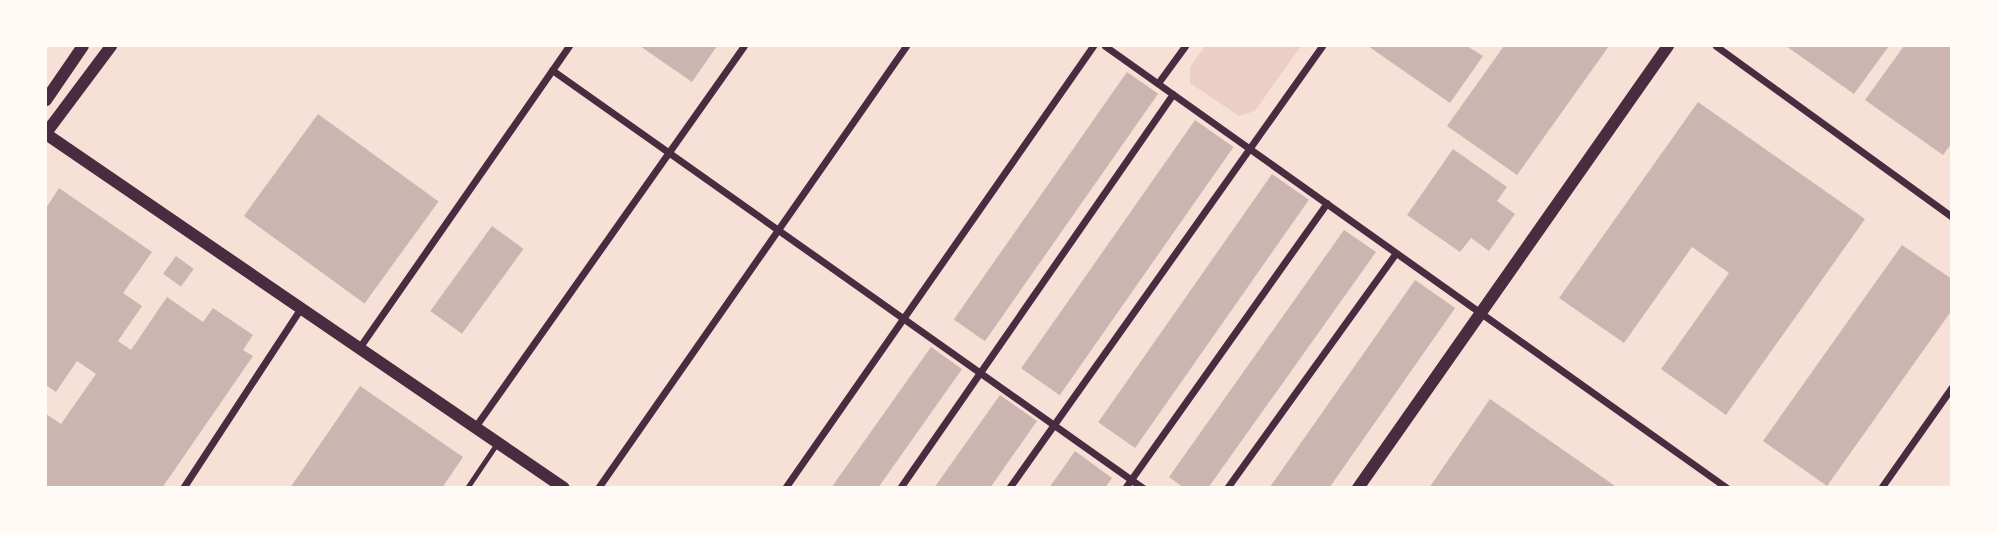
<!DOCTYPE html>
<html>
<head>
<meta charset="utf-8">
<style>
  body { margin:0 }
  #map { position:relative; width:1997px; height:533px; overflow:hidden; background:#f7e1d7; font-family:"PT Sans Narrow",sans-serif }
  div>[style] { position:absolute }
  .green>* { inset:0; background:#ebcfc5 }
  .building>* { inset:0; background:#ccb4b1; transform-origin:0 0 }
  .service>* { height:4.5px; margin:-2.25px; padding:0 2.25px; transform-origin:2.25px; border-radius:2.25px; background:#4a2c40 }
  .minor>* { height:7px; margin:-3.5px; padding:0 3.5px; transform-origin:3.5px; border-radius:3.5px; background:#4a2c40 }
  .tertiary>* { height:12px; margin:-6px; padding:0 6px; transform-origin:6px; border-radius:6px; background:#4a2c40 }
  span { translate:-50% -50%; white-space:nowrap; text-align:center; line-height:1.15; -webkit-text-stroke:7px #fffaf5; paint-order:stroke }
  .frame { position:absolute; inset:0; border:47px solid #fffaf5; pointer-events:none }
</style>
</head>
<body>
<div id="map">
  <div class="green">
    <i style="clip-path:polygon(1205px 46px,1301px 46px,1255px 111px,1239px 116px,1190px 83px,1190px 67px)"></i>
  </div>
  <div class="building">
    <i style="clip-path:polygon(640px 46px,717px 46px,692px 82px)"></i>
    <i style="clip-path:polygon(1368px 46px,1467px 46px,1483px 56px,1450px 103px)"></i>
    <i style="clip-path:polygon(1504px 46px,1609px 46px,1517px 175px,1447px 126px)"></i>
    <i style="clip-path:polygon(1786px 46px,1889px 46px,1854px 94px)"></i>
    <i style="clip-path:polygon(1904px 46px,1952px 46px,1952px 143px,1943px 155px,1865px 100px)"></i>
    <i style="left:1127px;top:72px;width:38px;height:302px;rotate:35deg"></i>
    <i style="clip-path:polygon(1698px 102px,1865px 219px,1726px 415px,1661px 369px,1729px 273px,1712px 261px,1692px 247px,1624px 343px,1559px 298px)"></i>
    <i style="left:318px;top:114px;width:149px;height:126px;rotate:36deg"></i>
    <i style="left:1195px;top:120px;width:47px;height:303px;rotate:35deg"></i>
    <i style="clip-path:polygon(1453px 149px,1507px 187px,1497px 201px,1515px 214px,1489px 251px,1471px 238px,1460px 252px,1407px 215px)"></i>
    <i style="left:1272px;top:174px;width:45px;height:303px;rotate:35deg"></i>
    <i style="clip-path:polygon(59px 188px,152px 252px,123px 293px,142px 306px,118px 341px,131px 350px,167px 297px,203px 322px,213px 308px,253px 335px,243px 350px,253px 356px,162px 488px,46px 488px,46px 414px,61px 424px,96px 374px,77px 361px,56px 392px,46px 385px,46px 208px)"></i>
    <i style="left:492px;top:226px;width:39px;height:105px;rotate:36deg"></i>
    <i style="clip-path:polygon(1344px 230px,1376px 252px,1208px 488px,1184px 488px,1169px 477px)"></i>
    <i style="clip-path:polygon(1902px 245px,1952px 279px,1952px 310px,1827px 486px,1763px 441px)"></i>
    <i style="left:176px;top:256px;width:22px;height:22px;rotate:36deg"></i>
    <i style="left:1415px;top:280px;width:49px;height:255px;rotate:35deg"></i>
    <i style="clip-path:polygon(931px 347px,962px 369px,878px 488px,831px 488px)"></i>
    <i style="clip-path:polygon(360px 386px,463px 457px,442px 488px,290px 488px)"></i>
    <i style="clip-path:polygon(1000px 395px,1037px 421px,990px 488px,934px 488px)"></i>
    <i style="clip-path:polygon(1490px 399px,1618px 488px,1429px 488px)"></i>
    <i style="clip-path:polygon(1075px 451px,1112px 478px,1105px 488px,1049px 488px)"></i>
  </div>
  <div class="service">
    <i style="left:467px;top:488px;width:52px;rotate:-56deg"></i>
  </div>
  <div class="minor">
    <i style="left:1105px;top:46px;width:763px;rotate:35.4deg"></i>
    <i style="left:1716px;top:46px;width:291px;rotate:35.9deg"></i>
    <i style="left:552px;top:70px;width:724px;rotate:35.27deg"></i>
    <i style="left:1158px;top:83px;width:46px;rotate:-53.9deg"></i>
    <i style="left:359px;top:348px;width:368px;rotate:-55.2deg"></i>
    <i style="left:475px;top:427px;width:466px;rotate:-54.8deg"></i>
    <i style="left:183px;top:488px;width:215px;rotate:-56.8deg"></i>
    <i style="left:598px;top:488px;width:539px;rotate:-55.13deg"></i>
    <i style="left:785px;top:488px;width:539px;rotate:-55.13deg"></i>
    <i style="left:900px;top:488px;width:479px;rotate:-55.3deg"></i>
    <i style="left:1009px;top:488px;width:542px;rotate:-54.7deg"></i>
    <i style="left:1125px;top:488px;width:349px;rotate:-54.7deg"></i>
    <i style="left:1227px;top:488px;width:289px;rotate:-54.3deg"></i>
    <i style="left:1881px;top:488px;width:123px;rotate:-54.9deg"></i>
  </div>
  <div class="tertiary">
    <i style="left:46px;top:100px;width:65px;rotate:-55.6deg"></i>
    <i style="left:46px;top:133px;width:109px;rotate:-53.2deg"></i>
    <i style="left:46px;top:134px;width:627px;rotate:34.35deg"></i>
    <i style="left:1358px;top:488px;width:540px;rotate:-54.96deg"></i>
  </div>
  <div class="frame"></div>
</div>
</body>
</html>
